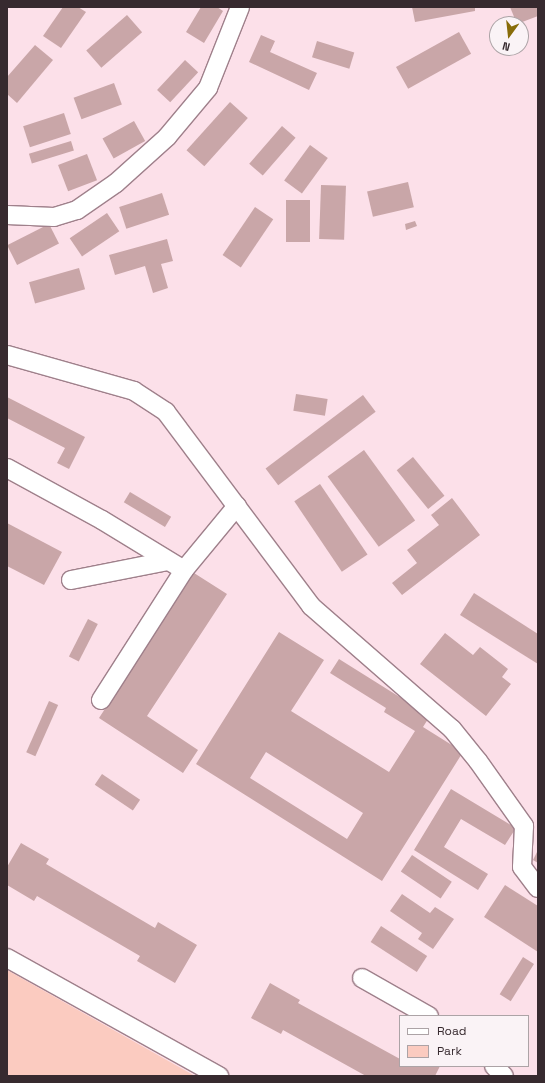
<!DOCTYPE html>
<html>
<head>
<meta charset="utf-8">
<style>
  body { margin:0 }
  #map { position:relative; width:545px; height:1083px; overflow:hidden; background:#fce0e9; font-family:"Space Grotesk",sans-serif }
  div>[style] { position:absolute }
  .green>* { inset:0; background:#fbcbc0 }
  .building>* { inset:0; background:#c9a6a8; transform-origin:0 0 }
  .roads { filter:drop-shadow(1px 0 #9f808b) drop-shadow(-1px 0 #9f808b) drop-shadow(0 1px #9f808b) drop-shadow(0 -1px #9f808b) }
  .minor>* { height:18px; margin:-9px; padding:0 9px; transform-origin:9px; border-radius:9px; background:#fff }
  span { translate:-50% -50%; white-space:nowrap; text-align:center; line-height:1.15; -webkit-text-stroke:3px #faf3f6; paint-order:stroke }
  .frame { position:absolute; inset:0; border:8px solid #372a2f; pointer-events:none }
  .legend { position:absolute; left:399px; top:1015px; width:130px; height:52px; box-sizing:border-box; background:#faf3f6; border:1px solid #aca3a6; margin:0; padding:5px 7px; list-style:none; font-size:12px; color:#372a2f }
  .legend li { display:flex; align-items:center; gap:8px; height:20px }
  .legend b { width:20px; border:1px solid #aca3a6 }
  .north { position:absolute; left:489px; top:16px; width:40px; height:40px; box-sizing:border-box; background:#faf3f6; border:1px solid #aca3a6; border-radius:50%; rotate:195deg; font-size:11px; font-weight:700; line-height:16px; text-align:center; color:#372a2f }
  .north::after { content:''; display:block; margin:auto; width:14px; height:18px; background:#886c09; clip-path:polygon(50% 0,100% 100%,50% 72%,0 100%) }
</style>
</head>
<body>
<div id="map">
  <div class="green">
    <i style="clip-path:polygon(7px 970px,195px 1076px,7px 1076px)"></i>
  </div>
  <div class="building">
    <i style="clip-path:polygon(63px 7px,78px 7px,86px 12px,61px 48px,43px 36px)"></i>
    <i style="clip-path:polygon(201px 7px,217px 7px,223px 11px,204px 43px,186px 32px)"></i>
    <i style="clip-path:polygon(412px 7px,475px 7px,475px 11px,415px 22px)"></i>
    <i style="clip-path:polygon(510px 7px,538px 7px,538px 16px,517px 24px)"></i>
    <i style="left:127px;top:15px;width:23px;height:54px;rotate:49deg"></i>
    <i style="left:459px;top:32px;width:25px;height:72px;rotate:61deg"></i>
    <i style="clip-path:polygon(261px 35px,275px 41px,270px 52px,317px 73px,309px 90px,249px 62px)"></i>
    <i style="left:317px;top:41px;width:39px;height:17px;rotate:17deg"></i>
    <i style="clip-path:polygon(35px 45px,53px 60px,17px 103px,7px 94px,7px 77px)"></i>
    <i style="left:185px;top:60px;width:18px;height:41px;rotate:43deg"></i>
    <i style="left:114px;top:83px;width:23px;height:43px;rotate:70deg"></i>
    <i style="left:230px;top:102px;width:24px;height:65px;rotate:42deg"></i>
    <i style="left:64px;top:113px;width:22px;height:43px;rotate:72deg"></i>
    <i style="left:134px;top:121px;width:23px;height:36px;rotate:61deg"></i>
    <i style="left:282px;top:126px;width:18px;height:50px;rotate:41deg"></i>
    <i style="left:71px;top:141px;width:10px;height:44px;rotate:73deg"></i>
    <i style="left:310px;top:145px;width:22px;height:44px;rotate:36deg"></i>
    <i style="left:87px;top:154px;width:28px;height:31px;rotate:69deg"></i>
    <i style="left:408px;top:182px;width:26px;height:42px;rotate:77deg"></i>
    <i style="left:321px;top:185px;width:25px;height:54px;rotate:2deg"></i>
    <i style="left:162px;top:193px;width:23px;height:45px;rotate:72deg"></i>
    <i style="left:286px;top:200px;width:24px;height:42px"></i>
    <i style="left:255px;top:207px;width:22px;height:58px;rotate:34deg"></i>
    <i style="left:107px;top:213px;width:22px;height:45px;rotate:56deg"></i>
    <i style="clip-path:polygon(415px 221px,417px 226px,406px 230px,405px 224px)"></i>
    <i style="left:49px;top:224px;width:22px;height:47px;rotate:63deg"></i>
    <i style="clip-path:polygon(167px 239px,173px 261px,161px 264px,168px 288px,153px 293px,145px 266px,115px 275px,109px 255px)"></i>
    <i style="left:79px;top:268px;width:22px;height:52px;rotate:74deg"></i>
    <i style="left:296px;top:394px;width:32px;height:17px;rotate:9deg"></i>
    <i style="left:363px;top:395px;width:21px;height:122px;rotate:53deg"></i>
    <i style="clip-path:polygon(7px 397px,85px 437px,69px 469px,57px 463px,65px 448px,7px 418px)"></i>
    <i style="left:364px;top:450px;width:87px;height:45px;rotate:54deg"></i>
    <i style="left:413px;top:457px;width:50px;height:21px;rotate:51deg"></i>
    <i style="left:320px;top:484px;width:85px;height:31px;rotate:56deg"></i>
    <i style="left:130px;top:492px;width:48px;height:12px;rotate:31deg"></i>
    <i style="clip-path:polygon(452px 498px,480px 535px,402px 595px,392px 583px,417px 563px,407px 550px,439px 525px,431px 515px)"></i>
    <i style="clip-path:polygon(7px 523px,62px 552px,44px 585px,7px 566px)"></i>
    <i style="clip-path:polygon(194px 573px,227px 594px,147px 716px,198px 750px,183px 773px,99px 718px)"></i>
    <i style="clip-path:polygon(474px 593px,538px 634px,538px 664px,460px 615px)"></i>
    <i style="left:88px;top:619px;width:11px;height:42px;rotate:27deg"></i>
    <i style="clip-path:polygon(evenodd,279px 632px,324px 660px,291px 711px,389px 772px,415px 731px,384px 712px,386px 708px,330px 673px,339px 659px,430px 716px,423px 727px,463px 752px,382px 881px,196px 764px,279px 632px,266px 752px,363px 813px,347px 839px,250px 778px,266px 752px)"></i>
    <i style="clip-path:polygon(445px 633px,473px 655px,480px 647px,508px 669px,502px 677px,511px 684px,486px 716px,420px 664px)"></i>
    <i style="left:49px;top:701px;width:10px;height:56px;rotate:24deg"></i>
    <i style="left:102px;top:774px;width:46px;height:13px;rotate:34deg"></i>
    <i style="clip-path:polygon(451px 789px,516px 828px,505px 845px,461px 819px,444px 847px,488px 874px,478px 890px,414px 850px)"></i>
    <i style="clip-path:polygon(21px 843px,49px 859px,46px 864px,155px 928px,158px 922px,197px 945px,175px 983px,137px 961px,140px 956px,37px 896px,34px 901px,7px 885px,7px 867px)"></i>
    <i style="clip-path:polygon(538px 850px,538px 863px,533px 860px)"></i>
    <i style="left:412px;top:855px;width:48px;height:20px;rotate:34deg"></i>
    <i style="clip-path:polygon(505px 885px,538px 906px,538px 952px,484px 917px)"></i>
    <i style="clip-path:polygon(402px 894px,430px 913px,435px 907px,454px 919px,433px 949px,418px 939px,422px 933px,390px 911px)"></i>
    <i style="left:381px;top:926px;width:55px;height:19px;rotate:33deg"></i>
    <i style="left:523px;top:957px;width:13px;height:44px;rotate:32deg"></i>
    <i style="clip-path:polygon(270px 983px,300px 1000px,298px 1003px,400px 1059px,400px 1066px,440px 1066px,435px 1076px,366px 1076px,283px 1030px,281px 1034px,251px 1018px)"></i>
  </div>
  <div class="roads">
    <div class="minor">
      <i style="left:7px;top:215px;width:47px;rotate:2.4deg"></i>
      <i style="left:54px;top:217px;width:24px;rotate:-17deg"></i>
      <i style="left:77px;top:210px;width:47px;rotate:-34.7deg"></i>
      <i style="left:116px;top:183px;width:69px;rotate:-42deg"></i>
      <i style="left:167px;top:137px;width:64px;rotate:-50.1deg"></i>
      <i style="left:208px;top:88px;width:87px;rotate:-68.4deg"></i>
      <i style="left:7px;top:355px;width:132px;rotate:15.8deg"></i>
      <i style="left:134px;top:391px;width:38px;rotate:33deg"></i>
      <i style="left:166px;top:412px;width:242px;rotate:53.2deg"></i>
      <i style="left:311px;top:606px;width:187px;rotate:41.1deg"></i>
      <i style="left:452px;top:729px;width:41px;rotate:50.9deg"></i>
      <i style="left:478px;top:761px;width:80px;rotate:54.7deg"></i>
      <i style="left:524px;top:826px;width:41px;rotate:92.8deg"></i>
      <i style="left:522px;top:867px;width:26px;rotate:53deg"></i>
      <i style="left:7px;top:468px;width:108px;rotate:28.7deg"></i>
      <i style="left:102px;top:520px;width:96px;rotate:31.4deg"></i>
      <i style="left:71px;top:580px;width:99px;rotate:-11.1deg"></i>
      <i style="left:101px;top:700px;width:154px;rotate:-57.4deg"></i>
      <i style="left:184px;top:570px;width:83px;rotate:-50.4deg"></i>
      <i style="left:7px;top:958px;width:243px;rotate:29.1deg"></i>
      <i style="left:362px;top:978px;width:77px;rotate:29.6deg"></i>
      <i style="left:494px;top:1066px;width:14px;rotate:45deg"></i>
    </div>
  </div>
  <div class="frame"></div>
  <ul class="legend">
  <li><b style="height:5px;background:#fff"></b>Road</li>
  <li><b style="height:11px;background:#fbcbc0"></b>Park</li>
  </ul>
  <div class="north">N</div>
</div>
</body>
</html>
